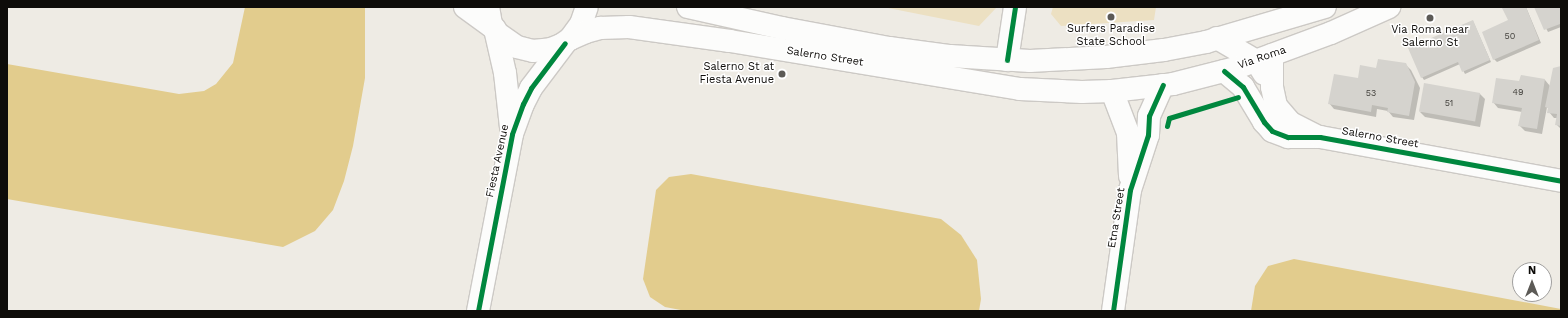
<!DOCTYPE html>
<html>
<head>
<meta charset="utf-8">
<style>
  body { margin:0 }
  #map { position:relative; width:1568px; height:318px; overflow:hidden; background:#eeebe4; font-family:"Work Sans",sans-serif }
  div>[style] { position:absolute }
  .green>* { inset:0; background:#ece0c2 }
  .water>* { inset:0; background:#e2cc8d }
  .shadow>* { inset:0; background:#0003 }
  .building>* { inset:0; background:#d5d3ce; transform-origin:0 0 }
  .roads { filter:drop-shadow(1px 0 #ccc9c5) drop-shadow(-1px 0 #ccc9c5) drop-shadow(0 1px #ccc9c5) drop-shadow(0 -1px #ccc9c5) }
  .minor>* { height:22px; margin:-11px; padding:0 11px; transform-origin:11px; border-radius:11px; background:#fcfcfb }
  .major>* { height:22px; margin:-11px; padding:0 11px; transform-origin:11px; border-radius:11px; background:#fcfcfb }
  .cycleway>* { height:5px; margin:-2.5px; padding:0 2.5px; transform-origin:2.5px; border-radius:2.5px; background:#00873e }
  .dots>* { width:11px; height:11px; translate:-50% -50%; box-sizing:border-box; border:2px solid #fff; border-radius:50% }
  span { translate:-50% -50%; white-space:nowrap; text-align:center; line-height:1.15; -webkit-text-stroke:3px #fff; paint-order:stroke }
  .number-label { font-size:9px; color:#42403c }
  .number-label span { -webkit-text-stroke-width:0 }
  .poi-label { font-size:11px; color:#0e0c09 }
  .right { translate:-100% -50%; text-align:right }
  .street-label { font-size:11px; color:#0e0c09 }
  .frame { position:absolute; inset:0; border:8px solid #0e0c09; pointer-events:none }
  .north { position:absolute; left:1512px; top:262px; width:40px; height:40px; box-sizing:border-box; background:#fff; border:1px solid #9f9e9d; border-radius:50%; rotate:0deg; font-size:11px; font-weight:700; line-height:16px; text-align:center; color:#0e0c09 }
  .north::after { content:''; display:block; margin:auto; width:14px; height:18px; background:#5c5a56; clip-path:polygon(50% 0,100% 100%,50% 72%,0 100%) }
</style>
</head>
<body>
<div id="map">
  <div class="green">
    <i style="clip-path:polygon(883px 7px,997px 7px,979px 26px)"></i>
    <i style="clip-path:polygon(1053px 7px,1156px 7px,1154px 20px,1061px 26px,1051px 14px)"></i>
  </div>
  <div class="water">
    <i style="clip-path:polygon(245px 7px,365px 7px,365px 78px,353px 146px,344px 181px,333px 210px,315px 231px,283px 247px,7px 199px,7px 64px,179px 94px,204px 91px,216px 84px,233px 63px)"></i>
    <i style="clip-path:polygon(691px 174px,941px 219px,961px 235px,977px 260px,981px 299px,979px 311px,686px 311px,665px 307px,650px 297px,643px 279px,656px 190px,669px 177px)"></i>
    <i style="clip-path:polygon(1294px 259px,1561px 309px,1561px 311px,1251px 311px,1255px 286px,1268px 266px)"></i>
  </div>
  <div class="shadow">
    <i style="clip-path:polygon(1508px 7px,1526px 7px,1541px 43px,1497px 62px,1494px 59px,1509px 21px)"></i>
    <i style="clip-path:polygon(1535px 7px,1561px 7px,1561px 27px,1548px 32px)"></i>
    <i style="clip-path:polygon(1473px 21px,1491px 62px,1465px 74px,1460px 64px,1424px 80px,1422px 77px)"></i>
    <i style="clip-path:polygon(1405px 64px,1411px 70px,1420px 88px,1414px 120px,1393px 117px,1388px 111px,1377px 109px,1376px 117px,1334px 109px,1329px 103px,1358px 79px,1377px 69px)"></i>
    <i style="clip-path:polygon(1561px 67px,1561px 129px,1556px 124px,1557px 118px,1554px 118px,1549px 112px,1549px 109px,1547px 107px,1542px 134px,1525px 131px,1519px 125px,1522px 112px,1498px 108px,1493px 102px,1520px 83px,1521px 76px,1545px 80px,1550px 86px)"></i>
    <i style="clip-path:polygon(1480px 94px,1485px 99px,1480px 127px,1425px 117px,1420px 112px)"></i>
  </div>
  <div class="building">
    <i style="clip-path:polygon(1505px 7px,1526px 7px,1539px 40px,1493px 60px,1482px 32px,1508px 20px,1502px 8px)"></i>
    <i style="clip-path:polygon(1534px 7px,1561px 7px,1561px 27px,1560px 24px,1544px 30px)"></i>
    <i style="clip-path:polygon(1473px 20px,1490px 60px,1462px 72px,1458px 62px,1421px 78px,1408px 48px)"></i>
    <i style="clip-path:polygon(1378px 59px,1406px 63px,1415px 82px,1409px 116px,1387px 112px,1388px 108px,1372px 105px,1371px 112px,1328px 104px,1334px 74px,1358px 78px,1360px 65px,1376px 68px)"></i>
    <i style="clip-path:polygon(1561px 66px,1561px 126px,1555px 125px,1557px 114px,1547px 113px,1548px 108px,1545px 107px,1553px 68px)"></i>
    <i style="clip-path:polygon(1521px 75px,1545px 79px,1537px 129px,1518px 126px,1522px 108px,1492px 103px,1496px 78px,1519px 81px)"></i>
    <i style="left:1424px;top:83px;width:57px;height:29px;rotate:10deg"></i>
  </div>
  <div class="roads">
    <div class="minor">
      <i style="left:495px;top:29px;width:45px;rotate:77.2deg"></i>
      <i style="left:505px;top:73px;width:54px;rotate:83.7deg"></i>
      <i style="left:1217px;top:38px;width:45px;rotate:30.5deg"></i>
      <i style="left:1256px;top:61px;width:15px;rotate:58deg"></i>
      <i style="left:1272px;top:55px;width:32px;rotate:90deg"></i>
      <i style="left:1272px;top:87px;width:19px;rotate:78deg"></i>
      <i style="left:1276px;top:106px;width:23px;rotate:49deg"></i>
      <i style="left:1291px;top:123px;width:27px;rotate:27deg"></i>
      <i style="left:1007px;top:60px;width:54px;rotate:-81.4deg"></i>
      <i style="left:1224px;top:71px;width:25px;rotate:40deg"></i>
      <i style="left:1243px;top:87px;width:41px;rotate:59deg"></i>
      <i style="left:1264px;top:122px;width:12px;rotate:48deg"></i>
      <i style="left:1272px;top:131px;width:17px;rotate:21deg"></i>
      <i style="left:1288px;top:137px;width:32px"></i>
      <i style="left:1320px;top:137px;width:245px;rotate:10.3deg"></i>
      <i style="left:1112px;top:91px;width:45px;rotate:69.1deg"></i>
      <i style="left:1128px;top:133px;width:43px;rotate:87.3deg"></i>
      <i style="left:478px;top:311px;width:180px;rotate:-79.1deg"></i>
      <i style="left:512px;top:134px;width:32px;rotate:-70deg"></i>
      <i style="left:523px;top:104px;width:18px;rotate:-63deg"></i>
      <i style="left:531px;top:88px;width:56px;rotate:-52.9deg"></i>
      <i style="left:1113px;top:311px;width:122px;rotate:-82deg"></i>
      <i style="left:1130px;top:190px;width:58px;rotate:-71.9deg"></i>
      <i style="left:1148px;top:135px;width:19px;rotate:-87deg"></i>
      <i style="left:1149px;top:116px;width:34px;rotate:-66deg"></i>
    </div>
    <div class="major">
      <i style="left:465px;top:7px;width:34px;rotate:36deg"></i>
      <i style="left:488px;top:7px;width:17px;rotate:80deg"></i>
      <i style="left:491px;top:24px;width:11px;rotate:56deg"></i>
      <i style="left:497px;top:33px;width:24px;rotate:35deg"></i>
      <i style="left:517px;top:47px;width:16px;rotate:14deg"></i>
      <i style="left:533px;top:51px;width:18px;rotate:-6deg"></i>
      <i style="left:551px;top:49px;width:11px;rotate:-22deg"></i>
      <i style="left:561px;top:45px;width:11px;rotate:-34deg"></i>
      <i style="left:570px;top:39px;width:19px;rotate:-54deg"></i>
      <i style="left:581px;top:24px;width:18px;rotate:-71deg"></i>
      <i style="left:688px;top:7px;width:96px;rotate:12.6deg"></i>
      <i style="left:782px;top:28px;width:109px;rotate:10.6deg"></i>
      <i style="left:889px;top:48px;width:62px;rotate:7.5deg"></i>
      <i style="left:950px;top:56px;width:80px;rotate:3.6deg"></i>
      <i style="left:1030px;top:61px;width:76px;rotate:-3deg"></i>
      <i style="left:1106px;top:57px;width:58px;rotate:-6.9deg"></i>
      <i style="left:1164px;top:50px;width:43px;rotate:-10.8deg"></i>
      <i style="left:1206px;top:42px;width:124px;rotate:-16.4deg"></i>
      <i style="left:570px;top:39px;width:17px;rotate:-24deg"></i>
      <i style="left:586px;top:32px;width:15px;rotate:-16deg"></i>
      <i style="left:600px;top:28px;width:29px;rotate:-2deg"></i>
      <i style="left:629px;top:27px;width:102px;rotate:7.9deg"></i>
      <i style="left:730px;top:41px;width:294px;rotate:9.4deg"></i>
      <i style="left:1020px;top:89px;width:62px;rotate:2.8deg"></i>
      <i style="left:1082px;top:92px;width:30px;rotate:-2deg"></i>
      <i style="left:1112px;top:91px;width:61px;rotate:-6.5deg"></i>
      <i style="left:1173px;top:84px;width:68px;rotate:-14.4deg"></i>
      <i style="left:1239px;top:67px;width:98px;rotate:-20.3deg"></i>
      <i style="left:1331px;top:33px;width:64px;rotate:-24.1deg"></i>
    </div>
  </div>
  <div class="cycleway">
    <i style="left:1007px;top:60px;width:54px;rotate:-81.4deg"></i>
    <i style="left:1224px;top:71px;width:25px;rotate:40deg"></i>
    <i style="left:1243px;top:87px;width:41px;rotate:59deg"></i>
    <i style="left:1264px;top:122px;width:12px;rotate:48deg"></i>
    <i style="left:1272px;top:131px;width:17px;rotate:21deg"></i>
    <i style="left:1288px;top:137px;width:32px"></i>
    <i style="left:1320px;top:137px;width:245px;rotate:10.3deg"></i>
    <i style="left:1167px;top:126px;width:8px;rotate:-76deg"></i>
    <i style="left:1169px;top:118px;width:72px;rotate:-16.9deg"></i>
    <i style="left:478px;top:311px;width:180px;rotate:-79.1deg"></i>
    <i style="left:512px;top:134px;width:32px;rotate:-70deg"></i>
    <i style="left:523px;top:104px;width:18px;rotate:-63deg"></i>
    <i style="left:531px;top:88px;width:56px;rotate:-52.9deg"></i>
    <i style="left:1113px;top:311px;width:122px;rotate:-82deg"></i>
    <i style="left:1130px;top:190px;width:58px;rotate:-71.9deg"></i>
    <i style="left:1148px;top:135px;width:19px;rotate:-87deg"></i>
    <i style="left:1149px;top:116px;width:34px;rotate:-66deg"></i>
  </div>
  <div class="dots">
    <i style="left:1111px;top:17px;background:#5c5a56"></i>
    <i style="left:1430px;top:18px;background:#5c5a56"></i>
    <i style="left:782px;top:74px;background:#5c5a56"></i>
  </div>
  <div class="number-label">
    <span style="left:1510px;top:36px">50</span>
    <span style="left:1518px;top:92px">49</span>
    <span style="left:1371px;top:93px">53</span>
    <span style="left:1449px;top:103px">51</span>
  </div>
  <div class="poi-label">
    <span style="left:1111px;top:36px">Surfers Paradise<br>State School</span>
    <span style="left:1430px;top:37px">Via Roma near<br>Salerno St</span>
    <span class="right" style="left:774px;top:74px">Salerno St at<br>Fiesta Avenue</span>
  </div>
  <div class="street-label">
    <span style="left:825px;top:57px;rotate:9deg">Salerno Street</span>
    <span style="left:1262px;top:58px;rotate:-19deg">Via Roma</span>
    <span style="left:1380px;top:138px;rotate:10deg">Salerno Street</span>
    <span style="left:498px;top:161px;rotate:-78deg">Fiesta Avenue</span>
    <span style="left:1117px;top:218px;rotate:-81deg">Etna Street</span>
  </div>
  <div class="frame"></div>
  <div class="north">N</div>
</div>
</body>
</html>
